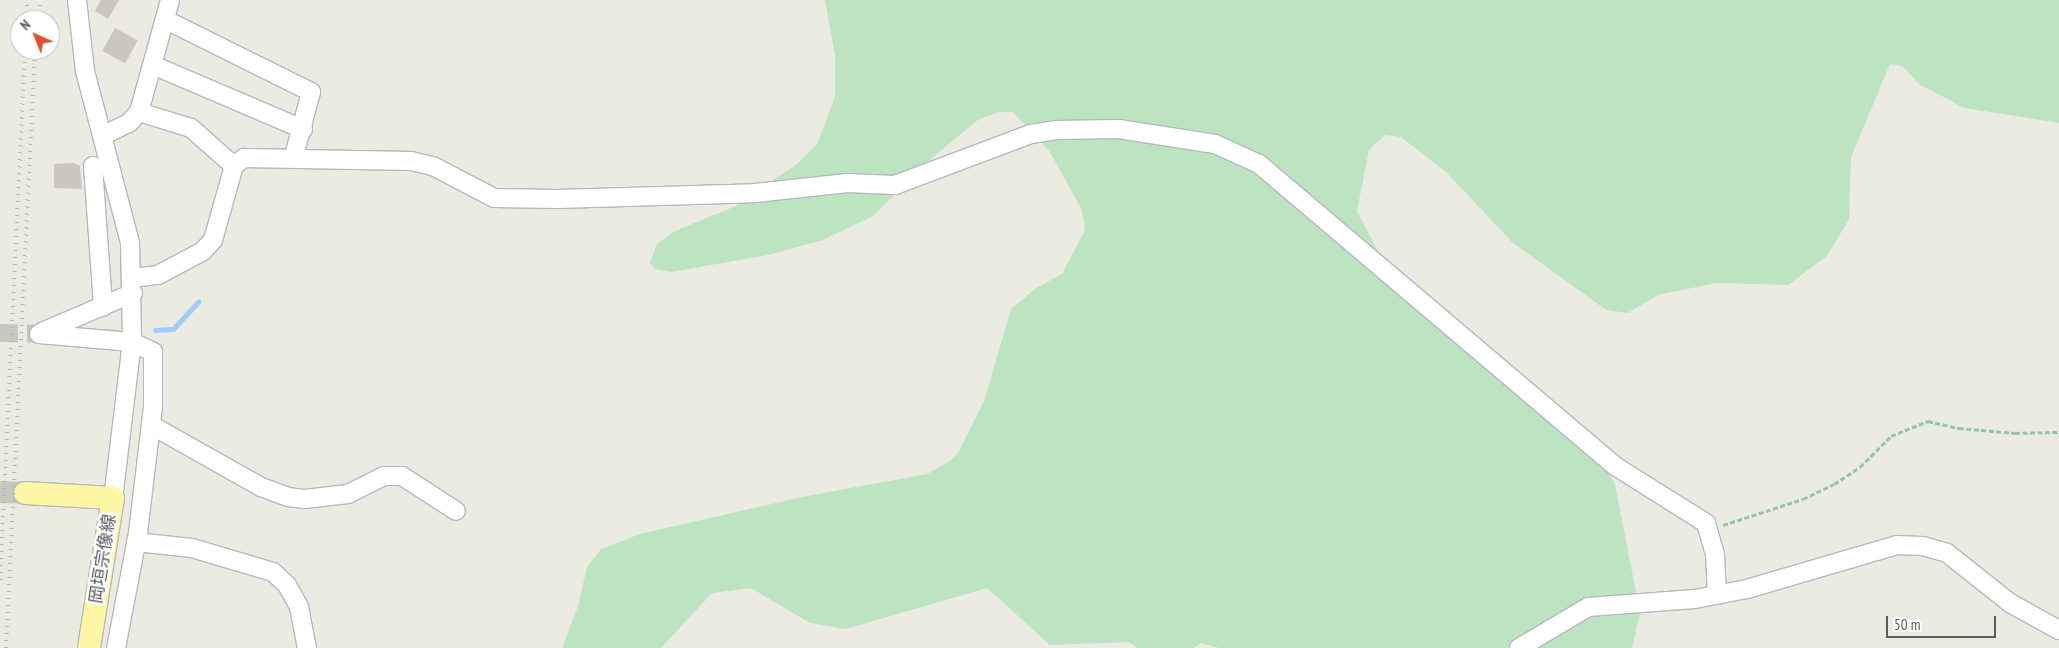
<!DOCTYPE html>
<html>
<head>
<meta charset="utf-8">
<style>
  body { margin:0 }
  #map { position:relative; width:2059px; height:648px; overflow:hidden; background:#ecebe1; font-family:"PT Sans Narrow","Noto Sans JP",sans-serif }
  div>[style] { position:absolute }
  .green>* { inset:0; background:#bde4c1 }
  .stream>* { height:4.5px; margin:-2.25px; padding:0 2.25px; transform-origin:2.25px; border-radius:2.25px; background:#a0ccfd }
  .building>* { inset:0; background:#c9c7c0; transform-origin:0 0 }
  .minor-tunnel>* { height:18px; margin-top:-9px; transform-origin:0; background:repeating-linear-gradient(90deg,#c7c7c1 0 18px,transparent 0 27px) }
  .major-tunnel>* { height:22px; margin-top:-11px; transform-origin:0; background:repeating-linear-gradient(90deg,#c7c7c1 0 22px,transparent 0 33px) }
  .path>* { height:2.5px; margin-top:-1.25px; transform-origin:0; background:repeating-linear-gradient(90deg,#97c4a8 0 5px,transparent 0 7.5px) }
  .roads { filter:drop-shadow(1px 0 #b6b8bd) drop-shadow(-1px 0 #b6b8bd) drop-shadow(0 1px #b6b8bd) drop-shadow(0 -1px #b6b8bd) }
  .minor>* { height:18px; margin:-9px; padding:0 9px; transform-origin:9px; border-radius:9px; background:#fff }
  .major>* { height:22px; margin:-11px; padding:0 11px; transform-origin:11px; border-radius:11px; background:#fdf7a5 }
  .rail>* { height:4px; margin-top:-2px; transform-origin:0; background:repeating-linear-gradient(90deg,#b2b3b3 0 1px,transparent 0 7px) }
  span { translate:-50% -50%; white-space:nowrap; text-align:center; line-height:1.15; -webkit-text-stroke:5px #fff; paint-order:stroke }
  .street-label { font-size:18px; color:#595c61 }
  .north { position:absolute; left:10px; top:10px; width:50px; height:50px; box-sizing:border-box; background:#fff; border:1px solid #bdbec0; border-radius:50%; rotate:316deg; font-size:14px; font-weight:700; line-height:20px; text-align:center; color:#595c61 }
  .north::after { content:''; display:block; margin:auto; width:18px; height:22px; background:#e54e2e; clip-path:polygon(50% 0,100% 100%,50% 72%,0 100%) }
  .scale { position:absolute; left:1886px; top:616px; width:110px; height:22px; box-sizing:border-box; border:2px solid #595c61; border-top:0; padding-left:6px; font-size:15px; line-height:18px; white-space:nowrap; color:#595c61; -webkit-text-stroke:4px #fff; paint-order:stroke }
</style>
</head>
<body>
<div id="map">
  <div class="green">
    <i style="clip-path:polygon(825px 0,2059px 0,2059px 123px,1964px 108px,1919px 84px,1902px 66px,1890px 64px,1851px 157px,1849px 219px,1827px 256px,1788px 285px,1716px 283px,1658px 295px,1628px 313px,1606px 310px,1512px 242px,1447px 173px,1401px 137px,1385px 135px,1369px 150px,1357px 211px,1386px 267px,1440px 332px,1573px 417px,1615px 484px,1640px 613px,1632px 648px,1219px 648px,1201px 643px,1194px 648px,1138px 648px,1128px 642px,1050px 645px,987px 588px,846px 629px,810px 623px,751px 588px,736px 590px,712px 593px,661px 648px,562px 648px,578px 606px,587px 567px,601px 549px,640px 534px,802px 497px,927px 474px,951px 460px,958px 453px,984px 401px,1011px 309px,1036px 288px,1062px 274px,1085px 230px,1082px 210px,1050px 152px,1013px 112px,1000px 112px,979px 119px,928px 161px,873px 216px,823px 240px,768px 255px,671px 272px,655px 269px,650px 263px,657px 244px,675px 231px,736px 206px,797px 164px,817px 144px,835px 97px,835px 55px)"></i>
  </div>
  <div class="stream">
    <i style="left:155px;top:330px;width:18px;rotate:-3deg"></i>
    <i style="left:173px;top:329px;width:37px;rotate:-47deg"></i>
    <i style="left:105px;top:331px;width:10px;rotate:6deg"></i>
  </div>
  <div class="building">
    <i style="clip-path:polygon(101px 0,119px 0,108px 19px,95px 11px)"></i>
    <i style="left:115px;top:28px;width:26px;height:26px;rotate:29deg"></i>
    <i style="clip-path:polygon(74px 163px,80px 166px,82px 189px,54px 188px,54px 164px)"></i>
  </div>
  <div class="minor-tunnel">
    <i style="left:0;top:333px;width:39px;rotate:1deg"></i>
  </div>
  <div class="major-tunnel">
    <i style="left:0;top:492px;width:25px;rotate:2deg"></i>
  </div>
  <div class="path">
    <i style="left:1723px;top:525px;width:84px;rotate:-18deg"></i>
    <i style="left:1803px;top:499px;width:34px;rotate:-26deg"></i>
    <i style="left:1834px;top:484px;width:31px;rotate:-33deg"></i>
    <i style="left:1860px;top:467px;width:44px;rotate:-45deg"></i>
    <i style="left:1891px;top:436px;width:40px;rotate:-22deg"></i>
    <i style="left:1928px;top:421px;width:32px;rotate:13deg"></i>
    <i style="left:1959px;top:428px;width:56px;rotate:5.1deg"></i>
    <i style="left:2015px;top:433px;width:44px;rotate:-1.3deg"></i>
  </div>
  <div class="roads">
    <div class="minor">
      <i style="left:77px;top:0;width:71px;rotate:83.6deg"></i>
      <i style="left:85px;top:71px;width:178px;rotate:75.3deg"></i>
      <i style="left:130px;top:243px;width:99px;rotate:88.8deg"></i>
      <i style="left:132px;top:342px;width:157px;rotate:96.9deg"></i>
      <i style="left:166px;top:20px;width:162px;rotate:26.4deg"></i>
      <i style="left:311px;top:92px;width:66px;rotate:104.9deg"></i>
      <i style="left:155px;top:66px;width:161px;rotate:23.1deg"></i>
      <i style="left:139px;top:112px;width:54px;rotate:17.1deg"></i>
      <i style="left:191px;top:128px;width:57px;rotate:41.5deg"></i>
      <i style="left:104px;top:135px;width:28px;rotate:-26deg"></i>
      <i style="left:129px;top:123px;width:15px;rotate:-48deg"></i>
      <i style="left:139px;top:112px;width:116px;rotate:-74.5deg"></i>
      <i style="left:93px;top:166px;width:141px;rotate:85.9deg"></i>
      <i style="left:132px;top:278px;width:26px;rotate:-7deg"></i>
      <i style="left:158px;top:275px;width:51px;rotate:-28.1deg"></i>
      <i style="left:203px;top:251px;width:15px;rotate:-48deg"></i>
      <i style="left:213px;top:240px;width:77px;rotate:-74.2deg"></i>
      <i style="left:234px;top:166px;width:13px;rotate:-39deg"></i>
      <i style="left:244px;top:158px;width:167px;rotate:1deg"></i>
      <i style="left:411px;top:161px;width:23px;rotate:13deg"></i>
      <i style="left:433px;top:166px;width:69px;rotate:27.7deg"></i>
      <i style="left:494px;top:198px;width:63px;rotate:0.9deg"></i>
      <i style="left:557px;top:199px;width:198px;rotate:-1.7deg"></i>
      <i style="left:755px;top:193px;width:93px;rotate:-6.2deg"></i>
      <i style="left:847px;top:183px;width:48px;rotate:2.4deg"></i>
      <i style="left:895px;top:185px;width:145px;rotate:-20.6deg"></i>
      <i style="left:1031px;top:134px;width:25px;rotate:-9deg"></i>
      <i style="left:1056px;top:130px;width:63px;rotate:-0.9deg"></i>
      <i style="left:1119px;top:129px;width:97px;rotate:8.9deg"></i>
      <i style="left:1215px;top:144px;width:48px;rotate:24.4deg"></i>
      <i style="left:1259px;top:164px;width:467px;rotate:40.3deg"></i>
      <i style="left:1615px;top:466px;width:107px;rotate:32.1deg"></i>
      <i style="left:1706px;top:523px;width:33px;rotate:74deg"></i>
      <i style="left:1715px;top:555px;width:40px;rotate:87.1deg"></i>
      <i style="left:42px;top:332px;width:99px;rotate:-23.2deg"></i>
      <i style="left:39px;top:334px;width:93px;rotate:4.9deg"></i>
      <i style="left:132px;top:342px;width:23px;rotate:25deg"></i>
      <i style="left:153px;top:352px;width:55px;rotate:90deg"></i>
      <i style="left:153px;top:407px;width:127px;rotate:96.8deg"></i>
      <i style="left:138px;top:533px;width:117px;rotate:100.8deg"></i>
      <i style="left:151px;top:425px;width:126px;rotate:29.4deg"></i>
      <i style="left:261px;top:487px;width:29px;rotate:20deg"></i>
      <i style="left:288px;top:497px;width:17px;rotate:7deg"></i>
      <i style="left:305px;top:499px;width:43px;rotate:-6.6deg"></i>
      <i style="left:348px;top:494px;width:40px;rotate:-26.6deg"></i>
      <i style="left:384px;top:476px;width:18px"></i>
      <i style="left:402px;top:476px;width:64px;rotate:32.9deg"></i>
      <i style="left:136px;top:542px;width:56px;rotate:6.1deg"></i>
      <i style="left:192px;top:548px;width:84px;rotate:16.5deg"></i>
      <i style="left:273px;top:572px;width:19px;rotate:43deg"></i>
      <i style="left:287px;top:585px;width:25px;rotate:61deg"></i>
      <i style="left:299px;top:607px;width:42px;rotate:79deg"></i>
      <i style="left:1519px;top:648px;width:80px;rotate:-30.7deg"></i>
      <i style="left:1588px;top:607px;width:107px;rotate:-4.3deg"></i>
      <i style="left:1695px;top:599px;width:53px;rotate:-10.9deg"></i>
      <i style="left:1747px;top:589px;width:156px;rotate:-16.3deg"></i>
      <i style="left:1897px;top:545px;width:26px;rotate:2deg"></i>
      <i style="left:1923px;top:546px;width:25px;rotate:16deg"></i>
      <i style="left:1947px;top:553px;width:80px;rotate:38.4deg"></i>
      <i style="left:2010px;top:603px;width:56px;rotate:28.9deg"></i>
    </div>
    <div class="major">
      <i style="left:25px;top:493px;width:88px;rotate:3.3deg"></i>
      <i style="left:113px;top:498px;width:152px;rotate:99.1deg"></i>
    </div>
  </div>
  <div class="rail">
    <i style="left:27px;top:20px;width:20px;rotate:-90deg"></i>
    <i style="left:38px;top:20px;width:20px;rotate:-84deg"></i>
    <i style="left:0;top:580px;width:531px;rotate:-87.3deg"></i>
    <i style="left:6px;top:648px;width:599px;rotate:-87.22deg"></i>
  </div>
  <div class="street-label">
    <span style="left:103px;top:559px;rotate:-81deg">岡垣宗像線</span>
  </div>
  <div class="north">N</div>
  <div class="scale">50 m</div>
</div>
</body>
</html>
